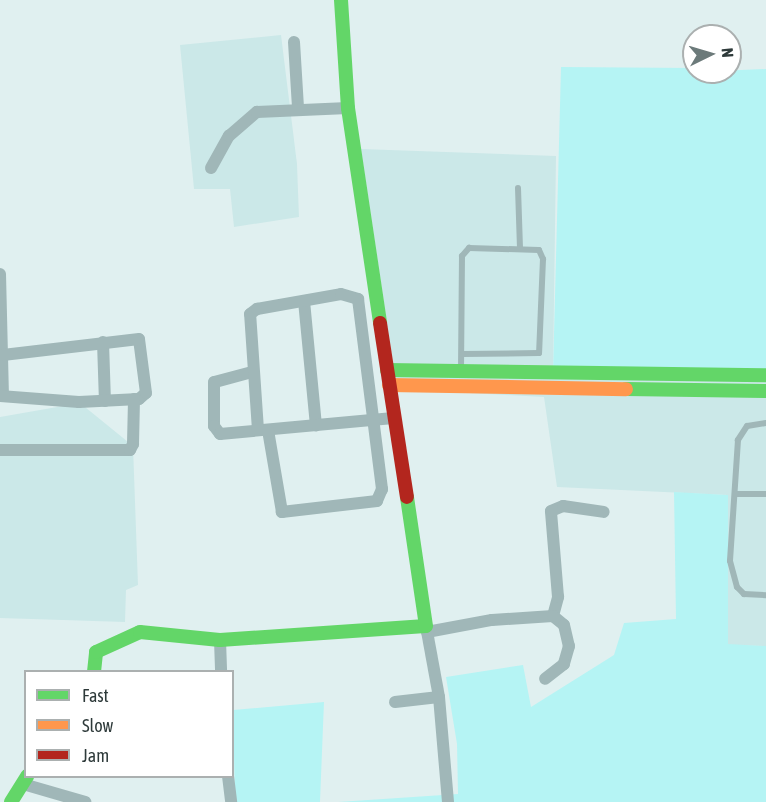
<!DOCTYPE html>
<html>
<head>
<meta charset="utf-8">
<style>
  body { margin:0 }
  #map { position:relative; width:766px; height:802px; overflow:hidden; background:#e0f0f0; font-family:"Asap Condensed",sans-serif }
  div>[style] { position:absolute }
  .built>* { inset:0; background:#cbe8e8 }
  .green>* { inset:0; background:#b5f4f4 }
  .lane>* { height:6px; margin:-3px; padding:0 3px; transform-origin:3px; border-radius:3px; background:#a0b7b8 }
  .street>* { height:12px; margin:-6px; padding:0 6px; transform-origin:6px; border-radius:6px; background:#a0b7b8 }
  .fast>* { height:14px; margin:-7px; padding:0 7px; transform-origin:7px; border-radius:7px; background:#63d668 }
  .slow>* { height:14px; margin:-7px; padding:0 7px; transform-origin:7px; border-radius:7px; background:#ff974d }
  .jam>* { height:14px; margin:-7px; padding:0 7px; transform-origin:7px; border-radius:7px; background:#b3261e }
  span { translate:-50% -50%; white-space:nowrap; text-align:center; line-height:1.15; -webkit-text-stroke:6px #fff; paint-order:stroke }
  .legend { position:absolute; left:24px; top:670px; width:210px; height:108px; box-sizing:border-box; background:#fff; border:2px solid #abb0b0; margin:0; padding:8px 10px; list-style:none; font-size:18px; color:#2e3a3a }
  .legend li { display:flex; align-items:center; gap:12px; height:30px }
  .legend b { width:30px; border:2px solid #abb0b0 }
  .north { position:absolute; left:682px; top:24px; width:60px; height:60px; box-sizing:border-box; background:#fff; border:2px solid #abb0b0; border-radius:50%; rotate:85deg; font-size:16px; font-weight:700; line-height:24px; text-align:center; color:#2e3a3a }
  .north::after { content:''; display:block; margin:auto; width:21px; height:27px; background:#6c7a7a; clip-path:polygon(50% 0,100% 100%,50% 72%,0 100%) }
</style>
</head>
<body>
<div id="map">
  <div class="built">
    <i style="clip-path:polygon(281px 35px,297px 164px,299px 217px,234px 227px,230px 189px,194px 189px,180px 45px)"></i>
    <i style="clip-path:polygon(361px 149px,556px 156px,553px 372px,766px 378px,766px 646px,728px 645px,728px 495px,557px 487px,544px 397px,397px 389px)"></i>
    <i style="clip-path:polygon(80px 403px,133px 446px,138px 585px,126px 590px,125px 622px,0 618px,0 417px)"></i>
  </div>
  <div class="green">
    <i style="clip-path:polygon(561px 67px,694px 68px,694px 72px,766px 69px,766px 378px,553px 372px)"></i>
    <i style="clip-path:polygon(674px 492px,728px 495px,728px 644px,766px 646px,766px 802px,338px 802px,458px 794px,457px 744px,446px 677px,523px 665px,531px 707px,614px 655px,624px 623px,676px 619px)"></i>
    <i style="clip-path:polygon(324px 702px,320px 802px,235px 802px,233px 710px)"></i>
  </div>
  <div class="lane">
    <i style="left:518px;top:188px;width:61px;rotate:88.1deg"></i>
    <i style="left:461px;top:370px;width:114px;rotate:-89.5deg"></i>
    <i style="left:462px;top:256px;width:11px;rotate:-49deg"></i>
    <i style="left:469px;top:248px;width:70px;rotate:1.6deg"></i>
    <i style="left:539px;top:250px;width:10px;rotate:66deg"></i>
    <i style="left:543px;top:259px;width:94px;rotate:92.4deg"></i>
    <i style="left:539px;top:353px;width:76px;rotate:179.2deg"></i>
    <i style="left:766px;top:423px;width:19px;rotate:171deg"></i>
    <i style="left:747px;top:426px;width:17px;rotate:123deg"></i>
    <i style="left:738px;top:440px;width:121px;rotate:93.8deg"></i>
    <i style="left:730px;top:561px;width:27px;rotate:75deg"></i>
    <i style="left:737px;top:587px;width:10px;rotate:45deg"></i>
    <i style="left:744px;top:594px;width:22px;rotate:3deg"></i>
    <i style="left:736px;top:494px;width:30px"></i>
  </div>
  <div class="street">
    <i style="left:294px;top:42px;width:65px;rotate:86.5deg"></i>
    <i style="left:211px;top:168px;width:37px;rotate:-61deg"></i>
    <i style="left:229px;top:136px;width:37px;rotate:-41deg"></i>
    <i style="left:257px;top:112px;width:91px;rotate:-2.5deg"></i>
    <i style="left:0;top:274px;width:122px;rotate:88.6deg"></i>
    <i style="left:304px;top:301px;width:125px;rotate:84.5deg"></i>
    <i style="left:103px;top:342px;width:59px;rotate:88.1deg"></i>
    <i style="left:252px;top:372px;width:39px;rotate:165deg"></i>
    <i style="left:214px;top:382px;width:44px;rotate:90deg"></i>
    <i style="left:214px;top:426px;width:10px;rotate:53deg"></i>
    <i style="left:220px;top:434px;width:174px;rotate:-5.3deg"></i>
    <i style="left:0;top:396px;width:79px;rotate:4.3deg"></i>
    <i style="left:79px;top:402px;width:60px;rotate:-2.9deg"></i>
    <i style="left:139px;top:399px;width:9px;rotate:-41deg"></i>
    <i style="left:146px;top:393px;width:54px;rotate:-97.4deg"></i>
    <i style="left:139px;top:339px;width:137px;rotate:173.3deg"></i>
    <i style="left:258px;top:430px;width:116px;rotate:-93.9deg"></i>
    <i style="left:250px;top:314px;width:9px;rotate:-36deg"></i>
    <i style="left:257px;top:309px;width:85px;rotate:-10.1deg"></i>
    <i style="left:341px;top:294px;width:18px;rotate:16deg"></i>
    <i style="left:358px;top:299px;width:192px;rotate:82.8deg"></i>
    <i style="left:382px;top:489px;width:13px;rotate:113deg"></i>
    <i style="left:377px;top:501px;width:96px;rotate:173.4deg"></i>
    <i style="left:282px;top:512px;width:83px;rotate:-99.7deg"></i>
    <i style="left:0;top:450px;width:130px"></i>
    <i style="left:130px;top:450px;width:7px;rotate:-63deg"></i>
    <i style="left:133px;top:444px;width:45px;rotate:-88.7deg"></i>
    <i style="left:553px;top:616px;width:20px;rotate:-75deg"></i>
    <i style="left:558px;top:597px;width:86px;rotate:-94.7deg"></i>
    <i style="left:551px;top:511px;width:13px;rotate:-23deg"></i>
    <i style="left:563px;top:506px;width:41px;rotate:8.3deg"></i>
    <i style="left:426px;top:626px;width:72px;rotate:79.6deg"></i>
    <i style="left:439px;top:697px;width:105px;rotate:85.1deg"></i>
    <i style="left:427px;top:632px;width:66px;rotate:-10.5deg"></i>
    <i style="left:492px;top:620px;width:61px;rotate:-3.8deg"></i>
    <i style="left:553px;top:616px;width:14px;rotate:39deg"></i>
    <i style="left:564px;top:625px;width:22px;rotate:77deg"></i>
    <i style="left:569px;top:646px;width:19px;rotate:106deg"></i>
    <i style="left:564px;top:664px;width:24px;rotate:142deg"></i>
    <i style="left:220px;top:640px;width:32px;rotate:88deg"></i>
    <i style="left:395px;top:702px;width:44px;rotate:-6.5deg"></i>
    <i style="left:228px;top:776px;width:26px;rotate:83deg"></i>
    <i style="left:23px;top:784px;width:65px;rotate:16.2deg"></i>
  </div>
  <div class="fast">
    <i style="left:341px;top:0;width:108px;rotate:86.3deg"></i>
    <i style="left:348px;top:108px;width:217px;rotate:81.5deg"></i>
    <i style="left:387px;top:370px;width:379px;rotate:0.8deg"></i>
    <i style="left:626px;top:389px;width:140px;rotate:0.8deg"></i>
    <i style="left:94px;top:672px;width:20px;rotate:-84deg"></i>
    <i style="left:96px;top:652px;width:48px;rotate:-24.4deg"></i>
    <i style="left:140px;top:632px;width:80px;rotate:5.7deg"></i>
    <i style="left:220px;top:640px;width:206px;rotate:-3.9deg"></i>
    <i style="left:426px;top:626px;width:130px;rotate:-98.4deg"></i>
    <i style="left:11px;top:802px;width:31px;rotate:-58deg"></i>
  </div>
  <div class="slow">
    <i style="left:389px;top:385px;width:237px;rotate:1deg"></i>
  </div>
  <div class="jam">
    <i style="left:380px;top:323px;width:176px;rotate:81.2deg"></i>
  </div>
  <ul class="legend">
  <li><b style="height:8px;background:#63d668"></b>Fast</li>
  <li><b style="height:8px;background:#ff974d"></b>Slow</li>
  <li><b style="height:8px;background:#b3261e"></b>Jam</li>
  </ul>
  <div class="north">N</div>
</div>
</body>
</html>
